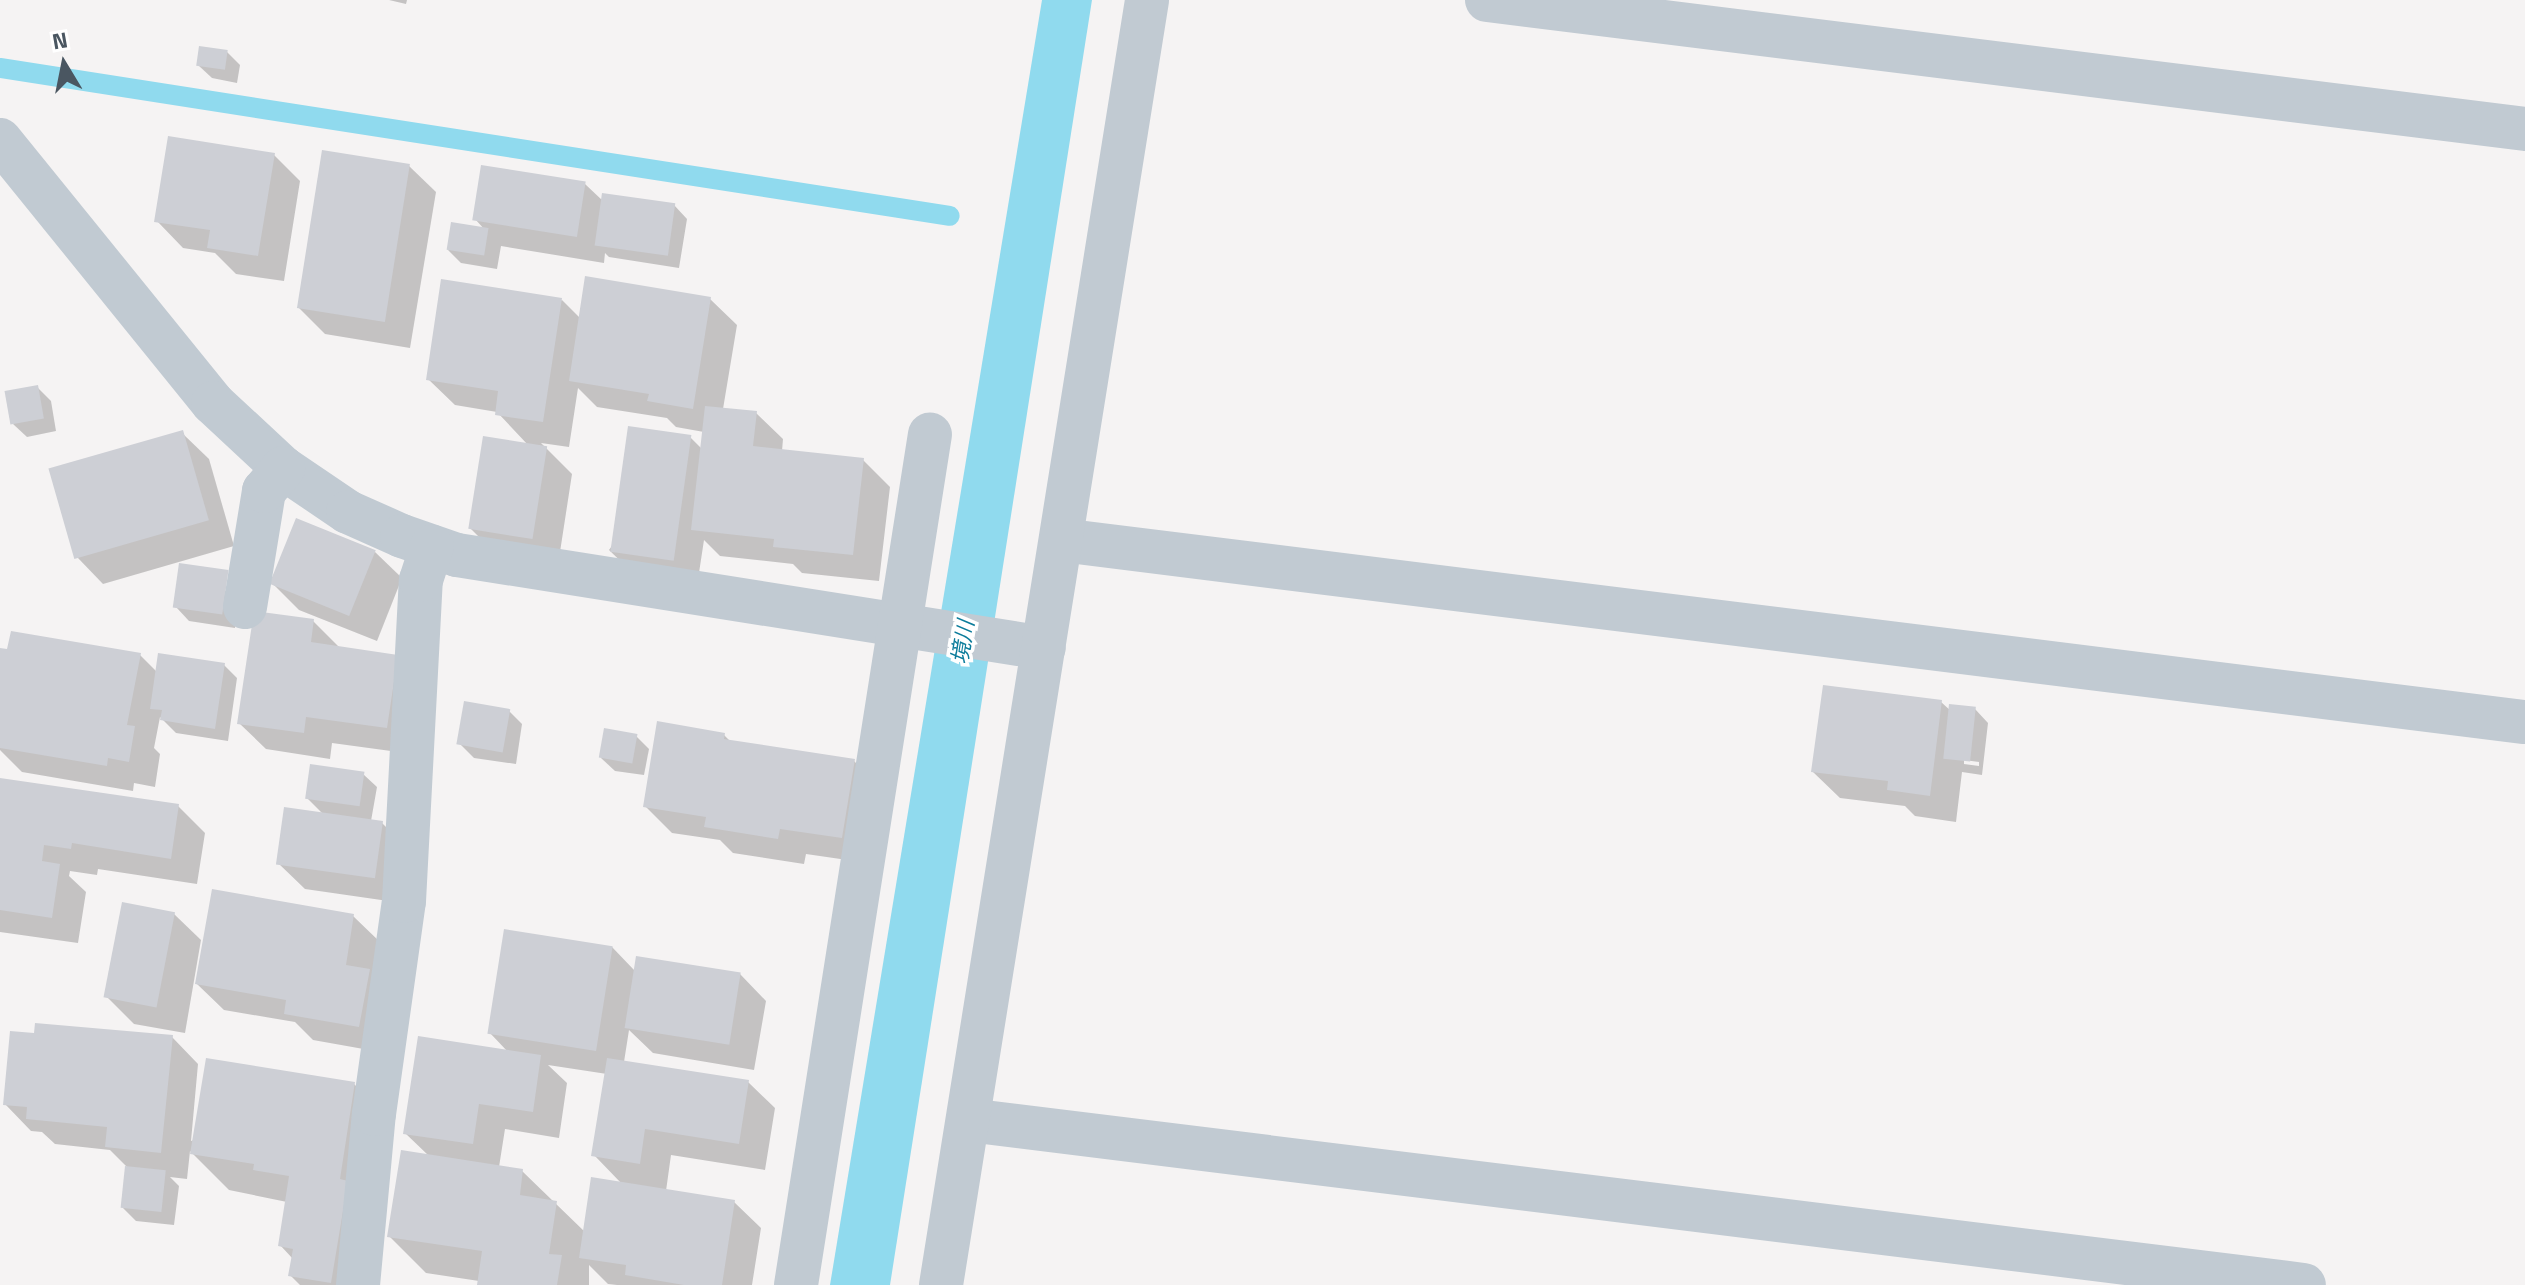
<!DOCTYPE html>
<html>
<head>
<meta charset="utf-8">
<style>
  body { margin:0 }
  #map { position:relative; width:2525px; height:1285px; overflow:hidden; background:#f5f3f3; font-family:"Titillium Web","Noto Sans JP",sans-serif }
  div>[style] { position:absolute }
  .water>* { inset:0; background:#90daee }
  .shadow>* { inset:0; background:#0003 }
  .stream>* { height:20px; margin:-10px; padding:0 10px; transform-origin:10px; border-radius:10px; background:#90daee }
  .building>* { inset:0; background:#cdcfd5; transform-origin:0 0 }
  .minor>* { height:44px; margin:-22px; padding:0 22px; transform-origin:22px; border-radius:22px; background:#c1cad2 }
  span { translate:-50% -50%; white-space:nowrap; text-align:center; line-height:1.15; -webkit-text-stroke:7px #fff; paint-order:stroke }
  .water-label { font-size:22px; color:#0c7c9b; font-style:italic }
  .north { position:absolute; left:24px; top:24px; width:80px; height:80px; -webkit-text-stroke:6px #fff; paint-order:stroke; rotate:350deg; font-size:22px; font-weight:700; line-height:32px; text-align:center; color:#4a5661 }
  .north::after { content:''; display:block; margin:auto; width:28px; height:36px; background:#4a5661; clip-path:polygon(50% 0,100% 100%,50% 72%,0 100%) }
</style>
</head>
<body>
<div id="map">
  <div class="water">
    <i style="clip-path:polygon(1042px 0,1092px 0,890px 1285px,830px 1285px)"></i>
  </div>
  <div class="shadow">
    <i style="clip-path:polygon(389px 0,407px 0,406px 4px)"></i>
    <i style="clip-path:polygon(227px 52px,240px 65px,237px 83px,212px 78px,198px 65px)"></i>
    <i style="clip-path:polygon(274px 155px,300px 181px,284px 281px,236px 274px,215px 253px,183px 248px,157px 221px)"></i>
    <i style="clip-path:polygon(409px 166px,436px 192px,410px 348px,325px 334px,299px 308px)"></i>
    <i style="clip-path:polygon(585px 184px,603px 201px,674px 205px,687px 219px,679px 268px,609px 257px,605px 253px,604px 263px,501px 246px,497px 269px,461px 263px,448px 250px,485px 230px,475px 219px)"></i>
    <i style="clip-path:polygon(710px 299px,737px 325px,723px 409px,756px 413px,783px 439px,782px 451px,863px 460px,890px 487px,879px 581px,802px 573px,793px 564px,720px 556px,704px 540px,697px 586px,636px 576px,609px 550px,690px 437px,702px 449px,704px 432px,676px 427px,667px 418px,597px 407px,578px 388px,569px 447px,541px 443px,572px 474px,558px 565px,497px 555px,470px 528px,528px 445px,497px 412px,455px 405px,428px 379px,562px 300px,581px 319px)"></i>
    <i style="clip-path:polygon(37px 387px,51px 401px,56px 431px,27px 437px,13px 424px)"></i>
    <i style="clip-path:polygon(182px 433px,209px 459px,234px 546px,103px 584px,77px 557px)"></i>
    <i style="clip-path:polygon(375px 552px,402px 578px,377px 641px,299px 610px,273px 584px)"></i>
    <i style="clip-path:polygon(241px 586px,235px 628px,189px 621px,176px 607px)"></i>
    <i style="clip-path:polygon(313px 621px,341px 649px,397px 657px,413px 754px,332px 743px,330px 759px,266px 749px,239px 723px)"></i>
    <i style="clip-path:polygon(0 650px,140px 655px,158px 673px,224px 665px,237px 678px,228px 741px,176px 733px,160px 717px,154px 748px,160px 754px,155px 787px,134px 783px,133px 791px,22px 772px,0 750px)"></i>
    <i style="clip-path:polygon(evenodd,1941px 702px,1951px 711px,1975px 709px,1988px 723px,1982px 775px,1962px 772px,1956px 822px,1915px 816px,1905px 806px,1840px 798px,1813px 772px,1941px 702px,1964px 760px,1979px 762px,1979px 766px,1964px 764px,1964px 760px)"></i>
    <i style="clip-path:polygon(509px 711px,522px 724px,516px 764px,474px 758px,460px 744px)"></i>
    <i style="clip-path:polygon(724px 735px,731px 742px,854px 761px,881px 788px,868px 863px,806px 854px,804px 864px,733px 853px,720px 840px,672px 833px,645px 806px)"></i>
    <i style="clip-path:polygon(636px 736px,649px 749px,644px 775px,615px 771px,601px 758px)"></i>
    <i style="clip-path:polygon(363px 774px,377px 787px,371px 821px,382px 823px,409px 850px,402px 903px,305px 889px,278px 863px,324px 815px,307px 798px)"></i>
    <i style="clip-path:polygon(0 780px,178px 806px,205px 833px,197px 884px,98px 869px,97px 875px,70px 871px,69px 876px,86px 892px,78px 943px,0 932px)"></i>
    <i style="clip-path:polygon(174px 914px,201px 940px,185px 1033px,134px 1024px,107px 997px)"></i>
    <i style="clip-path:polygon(353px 916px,380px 942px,386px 1053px,313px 1040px,295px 1022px,224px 1010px,197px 984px)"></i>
    <i style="clip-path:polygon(evenodd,612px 947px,635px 971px,740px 974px,766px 1001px,754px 1070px,653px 1053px,629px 1030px,624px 1062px,748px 1082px,775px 1108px,765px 1170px,671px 1155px,666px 1191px,734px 1202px,761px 1228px,752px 1285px,617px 1285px,608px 1284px,589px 1265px,589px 1285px,479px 1285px,479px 1281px,426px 1273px,389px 1236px,429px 1156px,405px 1133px,508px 1052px,490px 1033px,612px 947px,548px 1065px,607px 1074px,594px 1155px,622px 1184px,585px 1232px,522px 1171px,499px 1167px,505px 1129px,559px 1138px,567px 1083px,548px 1065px)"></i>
    <i style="clip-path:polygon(172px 1037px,198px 1064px,191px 1141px,354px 1084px,391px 1121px,373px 1285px,300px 1285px,291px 1276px,293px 1259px,280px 1245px,287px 1202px,229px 1190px,190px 1151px,187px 1179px,170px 1177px,179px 1186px,174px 1225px,136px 1221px,123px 1208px,127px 1167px,110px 1150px,55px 1144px,42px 1132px,31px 1131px,5px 1104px)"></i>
  </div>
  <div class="stream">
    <i style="left:0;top:68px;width:961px;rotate:8.85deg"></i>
  </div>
  <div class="building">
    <i style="left:199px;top:46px;width:29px;height:20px;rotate:8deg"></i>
    <i style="clip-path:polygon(168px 136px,275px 153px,258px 256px,207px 248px,210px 230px,154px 222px)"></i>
    <i style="left:322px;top:150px;width:89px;height:160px;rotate:9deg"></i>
    <i style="left:481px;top:165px;width:106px;height:56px;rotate:9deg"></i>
    <i style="left:602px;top:193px;width:74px;height:53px;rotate:8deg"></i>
    <i style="left:451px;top:222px;width:38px;height:28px;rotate:9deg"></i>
    <i style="clip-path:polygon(585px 276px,711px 297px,693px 409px,647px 401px,649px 394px,569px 381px)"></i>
    <i style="clip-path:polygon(441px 279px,562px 298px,543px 422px,495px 415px,498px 391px,426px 380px)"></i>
    <i style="left:38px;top:385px;width:34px;height:34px;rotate:80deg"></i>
    <i style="clip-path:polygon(705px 406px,757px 411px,753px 446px,864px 458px,853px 555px,773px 547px,774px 539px,691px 530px)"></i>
    <i style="left:628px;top:426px;width:64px;height:127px;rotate:8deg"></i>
    <i style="left:183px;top:430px;width:94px;height:140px;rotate:74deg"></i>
    <i style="left:483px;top:436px;width:65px;height:94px;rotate:9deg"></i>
    <i style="left:296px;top:518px;width:86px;height:71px;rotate:22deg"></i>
    <i style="left:179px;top:563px;width:50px;height:45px;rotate:8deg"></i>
    <i style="clip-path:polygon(254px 611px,314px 619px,311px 642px,398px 655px,387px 728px,306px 717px,304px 733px,237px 724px)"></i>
    <i style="clip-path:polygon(11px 631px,141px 653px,127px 725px,135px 726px,129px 762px,108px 758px,107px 766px,0 748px,0 648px,7px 649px)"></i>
    <i style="clip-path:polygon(158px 653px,225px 663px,215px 729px,160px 720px,162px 710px,150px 709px)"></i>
    <i style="clip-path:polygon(1823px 685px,1942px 700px,1930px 796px,1887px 790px,1888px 781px,1811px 772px)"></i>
    <i style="left:464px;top:701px;width:47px;height:44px;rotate:10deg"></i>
    <i style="left:1949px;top:704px;width:27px;height:55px;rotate:6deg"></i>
    <i style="clip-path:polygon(657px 721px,725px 733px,724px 739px,855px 759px,842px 838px,780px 829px,778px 839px,704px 827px,706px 817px,643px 807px)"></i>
    <i style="left:604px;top:728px;width:34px;height:30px;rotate:10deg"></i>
    <i style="left:310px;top:764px;width:55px;height:35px;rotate:8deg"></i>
    <i style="clip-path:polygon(0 778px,179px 804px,171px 859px,72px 843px,71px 849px,44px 845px,42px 861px,60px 864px,52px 918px,0 910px)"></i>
    <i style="left:284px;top:807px;width:100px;height:58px;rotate:8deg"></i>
    <i style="clip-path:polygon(212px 889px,354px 914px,346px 965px,370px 969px,359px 1027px,284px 1014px,286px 1000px,195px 984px)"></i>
    <i style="left:122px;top:902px;width:54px;height:97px;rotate:11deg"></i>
    <i style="left:504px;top:929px;width:110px;height:106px;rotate:9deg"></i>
    <i style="left:636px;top:956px;width:106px;height:73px;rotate:9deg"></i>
    <i style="clip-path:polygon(35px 1023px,173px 1035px,161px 1153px,105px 1147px,107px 1127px,26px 1119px,27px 1107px,3px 1105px,10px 1031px,34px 1033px)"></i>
    <i style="clip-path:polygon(418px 1036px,541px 1055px,533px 1112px,479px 1104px,473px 1144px,403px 1134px)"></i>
    <i style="clip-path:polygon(206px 1058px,355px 1082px,340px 1179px,348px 1181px,331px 1283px,288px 1276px,293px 1249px,278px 1246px,289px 1176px,253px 1170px,254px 1164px,190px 1154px)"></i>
    <i style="clip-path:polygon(607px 1058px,749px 1080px,739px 1144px,645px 1129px,640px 1164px,591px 1156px)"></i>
    <i style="clip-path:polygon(401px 1150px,523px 1169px,520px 1195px,557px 1201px,549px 1254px,562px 1255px,557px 1285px,477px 1285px,482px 1251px,387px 1237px)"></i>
    <i style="left:125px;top:1166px;width:41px;height:42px;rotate:6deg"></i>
    <i style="clip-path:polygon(591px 1177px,735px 1200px,722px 1285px,684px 1285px,625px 1275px,626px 1265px,579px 1258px)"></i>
  </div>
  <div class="minor">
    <i style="left:1487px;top:0;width:1046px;rotate:7.08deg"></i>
    <i style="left:0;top:140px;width:338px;rotate:51deg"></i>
    <i style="left:213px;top:403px;width:96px;rotate:42.9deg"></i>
    <i style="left:283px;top:468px;width:78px;rotate:34.1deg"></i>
    <i style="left:348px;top:512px;width:59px;rotate:24deg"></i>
    <i style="left:402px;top:536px;width:58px;rotate:19.1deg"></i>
    <i style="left:457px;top:555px;width:594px;rotate:9deg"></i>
    <i style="left:1061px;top:540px;width:1475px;rotate:7.09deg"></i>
    <i style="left:245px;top:607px;width:118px;rotate:-80.7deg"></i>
    <i style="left:264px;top:491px;width:30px;rotate:-50deg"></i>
    <i style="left:968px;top:1120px;width:1346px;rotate:7.04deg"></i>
    <i style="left:358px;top:1285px;width:172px;rotate:-84.7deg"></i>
    <i style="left:374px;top:1114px;width:215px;rotate:-82deg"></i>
    <i style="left:404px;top:901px;width:321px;rotate:-87deg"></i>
    <i style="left:421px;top:580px;width:35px;rotate:-72deg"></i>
    <i style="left:796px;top:1285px;width:861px;rotate:-81.05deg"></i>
    <i style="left:941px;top:1285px;width:1301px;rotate:-80.89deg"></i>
  </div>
  <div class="water-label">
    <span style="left:963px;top:642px;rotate:-81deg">境川</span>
  </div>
  <div class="north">N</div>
</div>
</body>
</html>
